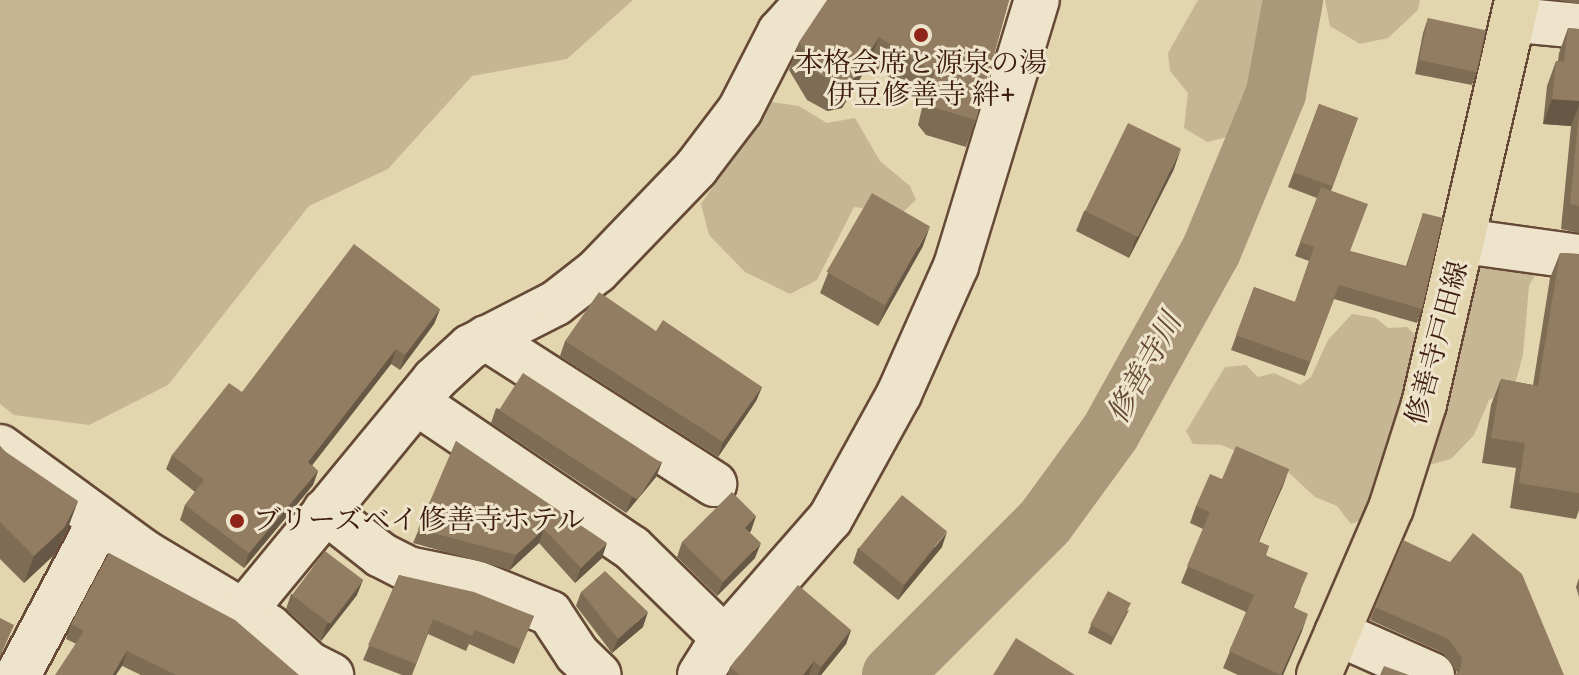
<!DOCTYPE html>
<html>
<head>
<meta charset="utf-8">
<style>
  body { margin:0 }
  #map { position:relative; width:1579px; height:675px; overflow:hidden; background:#e3d6af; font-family:"IM FELL DW Pica","Noto Serif JP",serif }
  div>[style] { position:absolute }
  .green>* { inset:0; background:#c7b694 }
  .river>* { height:60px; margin:-30px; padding:0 30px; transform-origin:30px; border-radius:30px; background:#ab9779 }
  .roads { filter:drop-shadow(2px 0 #664a37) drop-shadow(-2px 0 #664a37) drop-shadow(0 2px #664a37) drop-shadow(0 -2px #664a37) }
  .minor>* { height:44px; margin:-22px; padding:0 22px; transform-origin:22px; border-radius:22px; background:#ede4cb }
  .major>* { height:44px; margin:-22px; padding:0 22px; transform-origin:22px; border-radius:22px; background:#e3d6af }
  .wall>* { inset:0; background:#7e6c54 }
  .shaded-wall>* { inset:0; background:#675845 }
  .building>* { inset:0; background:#937d62; transform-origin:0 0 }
  .dots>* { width:22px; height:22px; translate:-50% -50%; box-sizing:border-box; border:4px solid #ede4cb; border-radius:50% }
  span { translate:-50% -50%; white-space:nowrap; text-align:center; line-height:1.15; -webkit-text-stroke:6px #ede4cb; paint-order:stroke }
  .poi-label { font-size:28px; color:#3d1c0f }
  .left { translate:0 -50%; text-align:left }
  .street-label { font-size:28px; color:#3d1c0f }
  .water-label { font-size:30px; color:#644734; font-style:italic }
</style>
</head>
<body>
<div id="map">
  <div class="green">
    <i style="clip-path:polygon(0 0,633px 0,567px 59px,472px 76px,388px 169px,309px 206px,168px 385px,89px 425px,14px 415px,0 404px)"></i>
    <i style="clip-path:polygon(1198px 0,1273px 0,1263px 48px,1253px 60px,1256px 88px,1231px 136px,1207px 142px,1184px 128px,1188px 93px,1170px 71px,1168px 53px)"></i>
    <i style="clip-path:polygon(1325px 0,1420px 0,1418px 10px,1388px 38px,1360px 44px,1330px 26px)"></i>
    <i style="clip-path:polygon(771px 102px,799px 106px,827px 123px,855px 118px,880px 161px,910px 186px,916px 200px,902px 213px,854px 207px,817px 280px,790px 294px,745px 272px,709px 235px,701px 204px)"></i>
    <i style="clip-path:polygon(1480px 260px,1540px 265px,1529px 286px,1523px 355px,1514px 388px,1489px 400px,1474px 435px,1451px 459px,1421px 467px)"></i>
    <i style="clip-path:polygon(1352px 314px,1376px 318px,1388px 328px,1407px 327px,1418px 337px,1379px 476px,1362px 520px,1351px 524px,1337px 506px,1315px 497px,1287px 471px,1221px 445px,1193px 444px,1186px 431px,1225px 367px,1246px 365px,1258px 377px,1274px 373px,1300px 385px,1311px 377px,1328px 340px)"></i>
  </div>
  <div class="river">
    <i style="left:892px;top:675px;width:216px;rotate:-45deg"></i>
    <i style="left:1045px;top:522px;width:110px;rotate:-53.9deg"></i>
    <i style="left:1110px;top:433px;width:208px;rotate:-61deg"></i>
    <i style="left:1211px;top:251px;width:171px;rotate:-67.6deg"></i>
    <i style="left:1276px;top:93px;width:95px;rotate:-79.6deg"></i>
  </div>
  <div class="roads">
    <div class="minor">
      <i style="left:1516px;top:20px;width:63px;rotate:5.4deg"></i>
      <i style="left:1464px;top:241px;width:116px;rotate:7.9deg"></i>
      <i style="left:486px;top:338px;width:271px;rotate:32.6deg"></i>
      <i style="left:416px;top:402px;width:261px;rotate:34.1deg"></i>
      <i style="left:632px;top:548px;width:130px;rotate:44.4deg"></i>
      <i style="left:0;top:447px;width:178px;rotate:36.1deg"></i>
      <i style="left:144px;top:552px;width:146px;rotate:31deg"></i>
      <i style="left:269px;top:627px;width:54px;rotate:42.8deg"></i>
      <i style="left:309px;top:664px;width:25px;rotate:27deg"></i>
      <i style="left:325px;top:511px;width:71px;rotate:38.2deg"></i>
      <i style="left:381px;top:555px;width:30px;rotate:27deg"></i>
      <i style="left:408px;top:569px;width:69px;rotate:11.6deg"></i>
      <i style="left:476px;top:583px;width:80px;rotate:22.1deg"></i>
      <i style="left:550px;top:613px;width:49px;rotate:56.6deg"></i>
      <i style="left:577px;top:654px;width:30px;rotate:44deg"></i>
      <i style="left:243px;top:612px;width:301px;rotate:-50.5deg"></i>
      <i style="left:434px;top:380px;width:49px;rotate:-42.5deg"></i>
      <i style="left:470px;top:347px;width:97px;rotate:-27.1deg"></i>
      <i style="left:556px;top:303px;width:52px;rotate:-38deg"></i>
      <i style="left:597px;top:271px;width:143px;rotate:-46.1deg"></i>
      <i style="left:696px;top:168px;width:73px;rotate:-52.8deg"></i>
      <i style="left:740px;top:110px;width:88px;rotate:-62.9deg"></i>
      <i style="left:780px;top:32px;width:43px;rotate:-47.8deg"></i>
      <i style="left:1337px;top:633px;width:104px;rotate:23.9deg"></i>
      <i style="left:18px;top:675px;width:174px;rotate:-62deg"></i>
      <i style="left:700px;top:675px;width:31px;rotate:-58deg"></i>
      <i style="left:716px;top:649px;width:173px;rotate:-48.8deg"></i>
      <i style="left:830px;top:519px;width:143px;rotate:-61.1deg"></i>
      <i style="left:899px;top:394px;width:140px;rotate:-66deg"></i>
      <i style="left:956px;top:266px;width:278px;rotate:-73.1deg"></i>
    </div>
    <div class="major">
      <i style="left:1319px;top:675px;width:182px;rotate:-66.7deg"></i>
      <i style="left:1391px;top:508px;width:109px;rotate:-72.4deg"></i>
      <i style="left:1424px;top:404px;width:415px;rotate:-77deg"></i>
    </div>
  </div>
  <div class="wall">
    <i style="clip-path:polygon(1009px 0,976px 120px,966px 147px,926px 135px,918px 125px,924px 99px,869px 64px,842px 108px,827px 111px,807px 100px,789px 70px,799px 42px)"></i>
    <i style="clip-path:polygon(1557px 0,1579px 0,1579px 4px)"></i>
    <i style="clip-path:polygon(1428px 18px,1477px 70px,1472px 85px,1415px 74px,1423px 33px)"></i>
    <i style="clip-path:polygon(1568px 28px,1579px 29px,1579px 233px,1561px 229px,1571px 126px,1543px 124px,1547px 86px,1556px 61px,1558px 61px,1559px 53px)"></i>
    <i style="clip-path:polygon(1319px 104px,1358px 118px,1331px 191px,1350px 251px,1406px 266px,1423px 213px,1422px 309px,1417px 323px,1334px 299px,1305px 376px,1231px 350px,1254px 287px,1295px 302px,1309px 261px,1295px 256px,1317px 198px,1288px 187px)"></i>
    <i style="clip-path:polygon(1174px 169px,1129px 258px,1076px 231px,1084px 211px)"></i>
    <i style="clip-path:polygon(923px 246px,878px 326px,820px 293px,828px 273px)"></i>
    <i style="clip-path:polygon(1560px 253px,1579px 254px,1579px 510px,1576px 519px,1510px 508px,1516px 468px,1482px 463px,1491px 405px,1501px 379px,1533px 385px,1550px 278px)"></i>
    <i style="clip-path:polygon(440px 309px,434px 324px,400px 370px,391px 364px,312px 465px,318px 471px,313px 485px,244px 568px,180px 520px,185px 505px,195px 492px,166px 469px,172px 455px,242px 392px)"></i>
    <i style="clip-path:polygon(656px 331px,762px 387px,756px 401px,718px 457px,560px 356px,565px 341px)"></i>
    <i style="clip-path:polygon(496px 408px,662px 462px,656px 477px,626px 513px,491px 423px)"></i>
    <i style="clip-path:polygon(456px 441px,602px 558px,575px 583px,539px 543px,510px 570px,413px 543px)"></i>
    <i style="clip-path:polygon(0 446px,68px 528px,54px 555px,24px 583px,0 559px)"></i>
    <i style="clip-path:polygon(1289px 469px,1259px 542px,1269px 546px,1266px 555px,1301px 590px,1294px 607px,1302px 631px,1283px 675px,1238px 675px,1223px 668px,1246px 612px,1181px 583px,1203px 529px,1190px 523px,1196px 506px,1222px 479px)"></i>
    <i style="clip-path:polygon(756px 516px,750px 532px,755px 558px,717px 596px,677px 557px,682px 542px)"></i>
    <i style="clip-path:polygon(942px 547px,898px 600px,853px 563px,858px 548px)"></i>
    <i style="clip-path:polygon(399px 575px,534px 616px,514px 664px,469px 644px,466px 651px,428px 634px,412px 675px,402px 675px,363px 660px)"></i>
    <i style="clip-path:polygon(1579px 578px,1579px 597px,1576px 587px)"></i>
    <i style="clip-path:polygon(581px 592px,643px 627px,612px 653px,576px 606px)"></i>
    <i style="clip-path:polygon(291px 594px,357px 595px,321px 641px,286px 609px)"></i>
    <i style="clip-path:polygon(1375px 607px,1564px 675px,1456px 674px,1457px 672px,1443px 653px,1370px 620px)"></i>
    <i style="clip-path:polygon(1129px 610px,1111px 645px,1088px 633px,1091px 625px)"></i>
    <i style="clip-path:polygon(71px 624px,299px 675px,141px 675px,66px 639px)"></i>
    <i style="clip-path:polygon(851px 630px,846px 644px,821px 675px,728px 675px,730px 667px)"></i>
  </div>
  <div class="shaded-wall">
    <i style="clip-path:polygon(879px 37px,869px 64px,842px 108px,827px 111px,837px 83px)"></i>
    <i style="clip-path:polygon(1552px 99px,1579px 101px,1579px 105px,1571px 126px,1543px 124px)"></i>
    <i style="clip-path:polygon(1181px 149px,1174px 169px,1129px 258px,1136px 238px)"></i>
    <i style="clip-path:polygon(930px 226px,923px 246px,878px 326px,886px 306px)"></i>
    <i style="clip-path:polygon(440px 309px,434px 324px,400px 370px,405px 355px)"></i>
    <i style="clip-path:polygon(396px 349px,391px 364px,303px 477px,308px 462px)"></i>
    <i style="clip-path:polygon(762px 387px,756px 401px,718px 457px,723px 442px)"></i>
    <i style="clip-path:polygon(662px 462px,656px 477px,626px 513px,631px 499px)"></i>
    <i style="clip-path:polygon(1289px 469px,1283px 486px,1251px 558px,1258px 541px)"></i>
    <i style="clip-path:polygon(318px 471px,313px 485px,244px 568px,249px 553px)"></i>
    <i style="clip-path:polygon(78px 501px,68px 528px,54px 555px,24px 583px,34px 556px)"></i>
    <i style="clip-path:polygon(756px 516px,751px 531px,740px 542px,745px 528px)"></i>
    <i style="clip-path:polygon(544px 529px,539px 543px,510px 570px,516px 555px)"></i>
    <i style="clip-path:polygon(947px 532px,942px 547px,898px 600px,904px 586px)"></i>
    <i style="clip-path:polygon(607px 543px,602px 558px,575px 583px,581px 568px)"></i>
    <i style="clip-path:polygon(761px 543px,755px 558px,717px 596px,723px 582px)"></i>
    <i style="clip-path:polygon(363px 580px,357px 595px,321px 641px,326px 626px)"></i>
    <i style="clip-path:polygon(648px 612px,643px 627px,612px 653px,618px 639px)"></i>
    <i style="clip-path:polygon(1308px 614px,1302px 631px,1283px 675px,1281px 675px)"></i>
    <i style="clip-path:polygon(851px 630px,846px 644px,821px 675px,818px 675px,821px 667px)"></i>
    <i style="clip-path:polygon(127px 651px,122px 666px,116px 675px,112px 675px)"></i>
    <i style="clip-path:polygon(814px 661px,809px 675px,803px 675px)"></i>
  </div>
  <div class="building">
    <i style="clip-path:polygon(827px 0,1009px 0,976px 120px,936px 108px,928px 97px,934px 72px,879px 37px,852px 81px,837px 83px,817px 73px,799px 42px)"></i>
    <i style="left:1428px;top:18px;width:59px;height:43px;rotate:12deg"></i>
    <i style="clip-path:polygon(1568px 28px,1579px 29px,1579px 101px,1552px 99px,1556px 61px,1564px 62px)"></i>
    <i style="left:1319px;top:104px;width:41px;height:73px;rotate:20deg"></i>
    <i style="clip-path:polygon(1579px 113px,1579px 206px,1570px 204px)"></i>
    <i style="left:1128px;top:123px;width:59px;height:98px;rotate:26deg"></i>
    <i style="clip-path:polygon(1321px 187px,1368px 204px,1350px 251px,1407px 267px,1423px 213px,1443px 218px,1422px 309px,1339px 285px,1310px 362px,1236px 335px,1254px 287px,1295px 302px,1314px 247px,1300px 242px)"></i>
    <i style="left:872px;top:193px;width:67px;height:91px;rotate:30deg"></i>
    <i style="clip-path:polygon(354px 244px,440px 309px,405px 355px,396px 349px,308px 462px,318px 471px,249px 553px,185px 505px,204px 480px,172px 455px,229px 383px,242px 392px)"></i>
    <i style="clip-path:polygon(1560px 253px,1579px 254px,1579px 493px,1519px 483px,1525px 443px,1491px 438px,1501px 379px,1538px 386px)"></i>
    <i style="clip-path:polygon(599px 292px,656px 331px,663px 320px,762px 387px,723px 442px,565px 341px)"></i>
    <i style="left:523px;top:373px;width:165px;height:44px;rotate:33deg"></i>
    <i style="clip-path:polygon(456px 441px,607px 543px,581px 568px,544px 529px,516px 555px,418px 529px)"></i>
    <i style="clip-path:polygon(0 446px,6px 452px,78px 501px,64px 528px,34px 556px,0 522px)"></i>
    <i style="clip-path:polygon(1236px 446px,1289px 469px,1258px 541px,1269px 546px,1265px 555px,1308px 573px,1293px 607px,1308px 614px,1281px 675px,1229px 651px,1254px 595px,1187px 566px,1210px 512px,1196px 506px,1210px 474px,1222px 479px)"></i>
    <i style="clip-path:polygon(732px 492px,756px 516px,745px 528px,761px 543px,723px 582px,682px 542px)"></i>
    <i style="left:902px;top:495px;width:58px;height:69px;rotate:39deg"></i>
    <i style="clip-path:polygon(1473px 533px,1522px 574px,1564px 675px,1454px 675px,1460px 671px,1462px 658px,1448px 639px,1375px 607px,1403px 540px,1450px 562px)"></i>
    <i style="left:325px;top:551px;width:48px;height:55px;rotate:37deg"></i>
    <i style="clip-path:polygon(109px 553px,235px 620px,299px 675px,176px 675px,127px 651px,112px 675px,55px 675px,84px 631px,71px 624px)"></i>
    <i style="clip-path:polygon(605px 571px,648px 612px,618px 639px,581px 592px)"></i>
    <i style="clip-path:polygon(399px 575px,474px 592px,534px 616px,520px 649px,475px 630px,472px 636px,433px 619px,416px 664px,368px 645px)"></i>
    <i style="clip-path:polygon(798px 585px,851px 630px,821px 667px,814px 661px,803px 675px,740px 675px,730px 667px)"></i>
    <i style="left:1108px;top:591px;width:26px;height:38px;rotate:28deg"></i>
    <i style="clip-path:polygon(0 618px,14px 625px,0 657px)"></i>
    <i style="clip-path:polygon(1016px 638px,1075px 675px,993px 675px)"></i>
    <i style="clip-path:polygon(1384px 666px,1409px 675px,1380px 675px)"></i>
  </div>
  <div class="dots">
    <i style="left:921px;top:35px;background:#8f2418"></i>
    <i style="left:237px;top:521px;background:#8f2418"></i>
  </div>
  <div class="poi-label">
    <span style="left:921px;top:80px">本格会席と源泉の湯<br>伊豆修善寺 絆+</span>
    <span class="left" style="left:253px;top:521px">ブリーズベイ修善寺ホテル</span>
  </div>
  <div class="street-label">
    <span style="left:1438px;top:343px;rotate:-75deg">修善寺戸田線</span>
  </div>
  <div class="water-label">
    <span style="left:1146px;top:369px;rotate:-61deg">修善寺川</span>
  </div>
</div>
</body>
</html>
